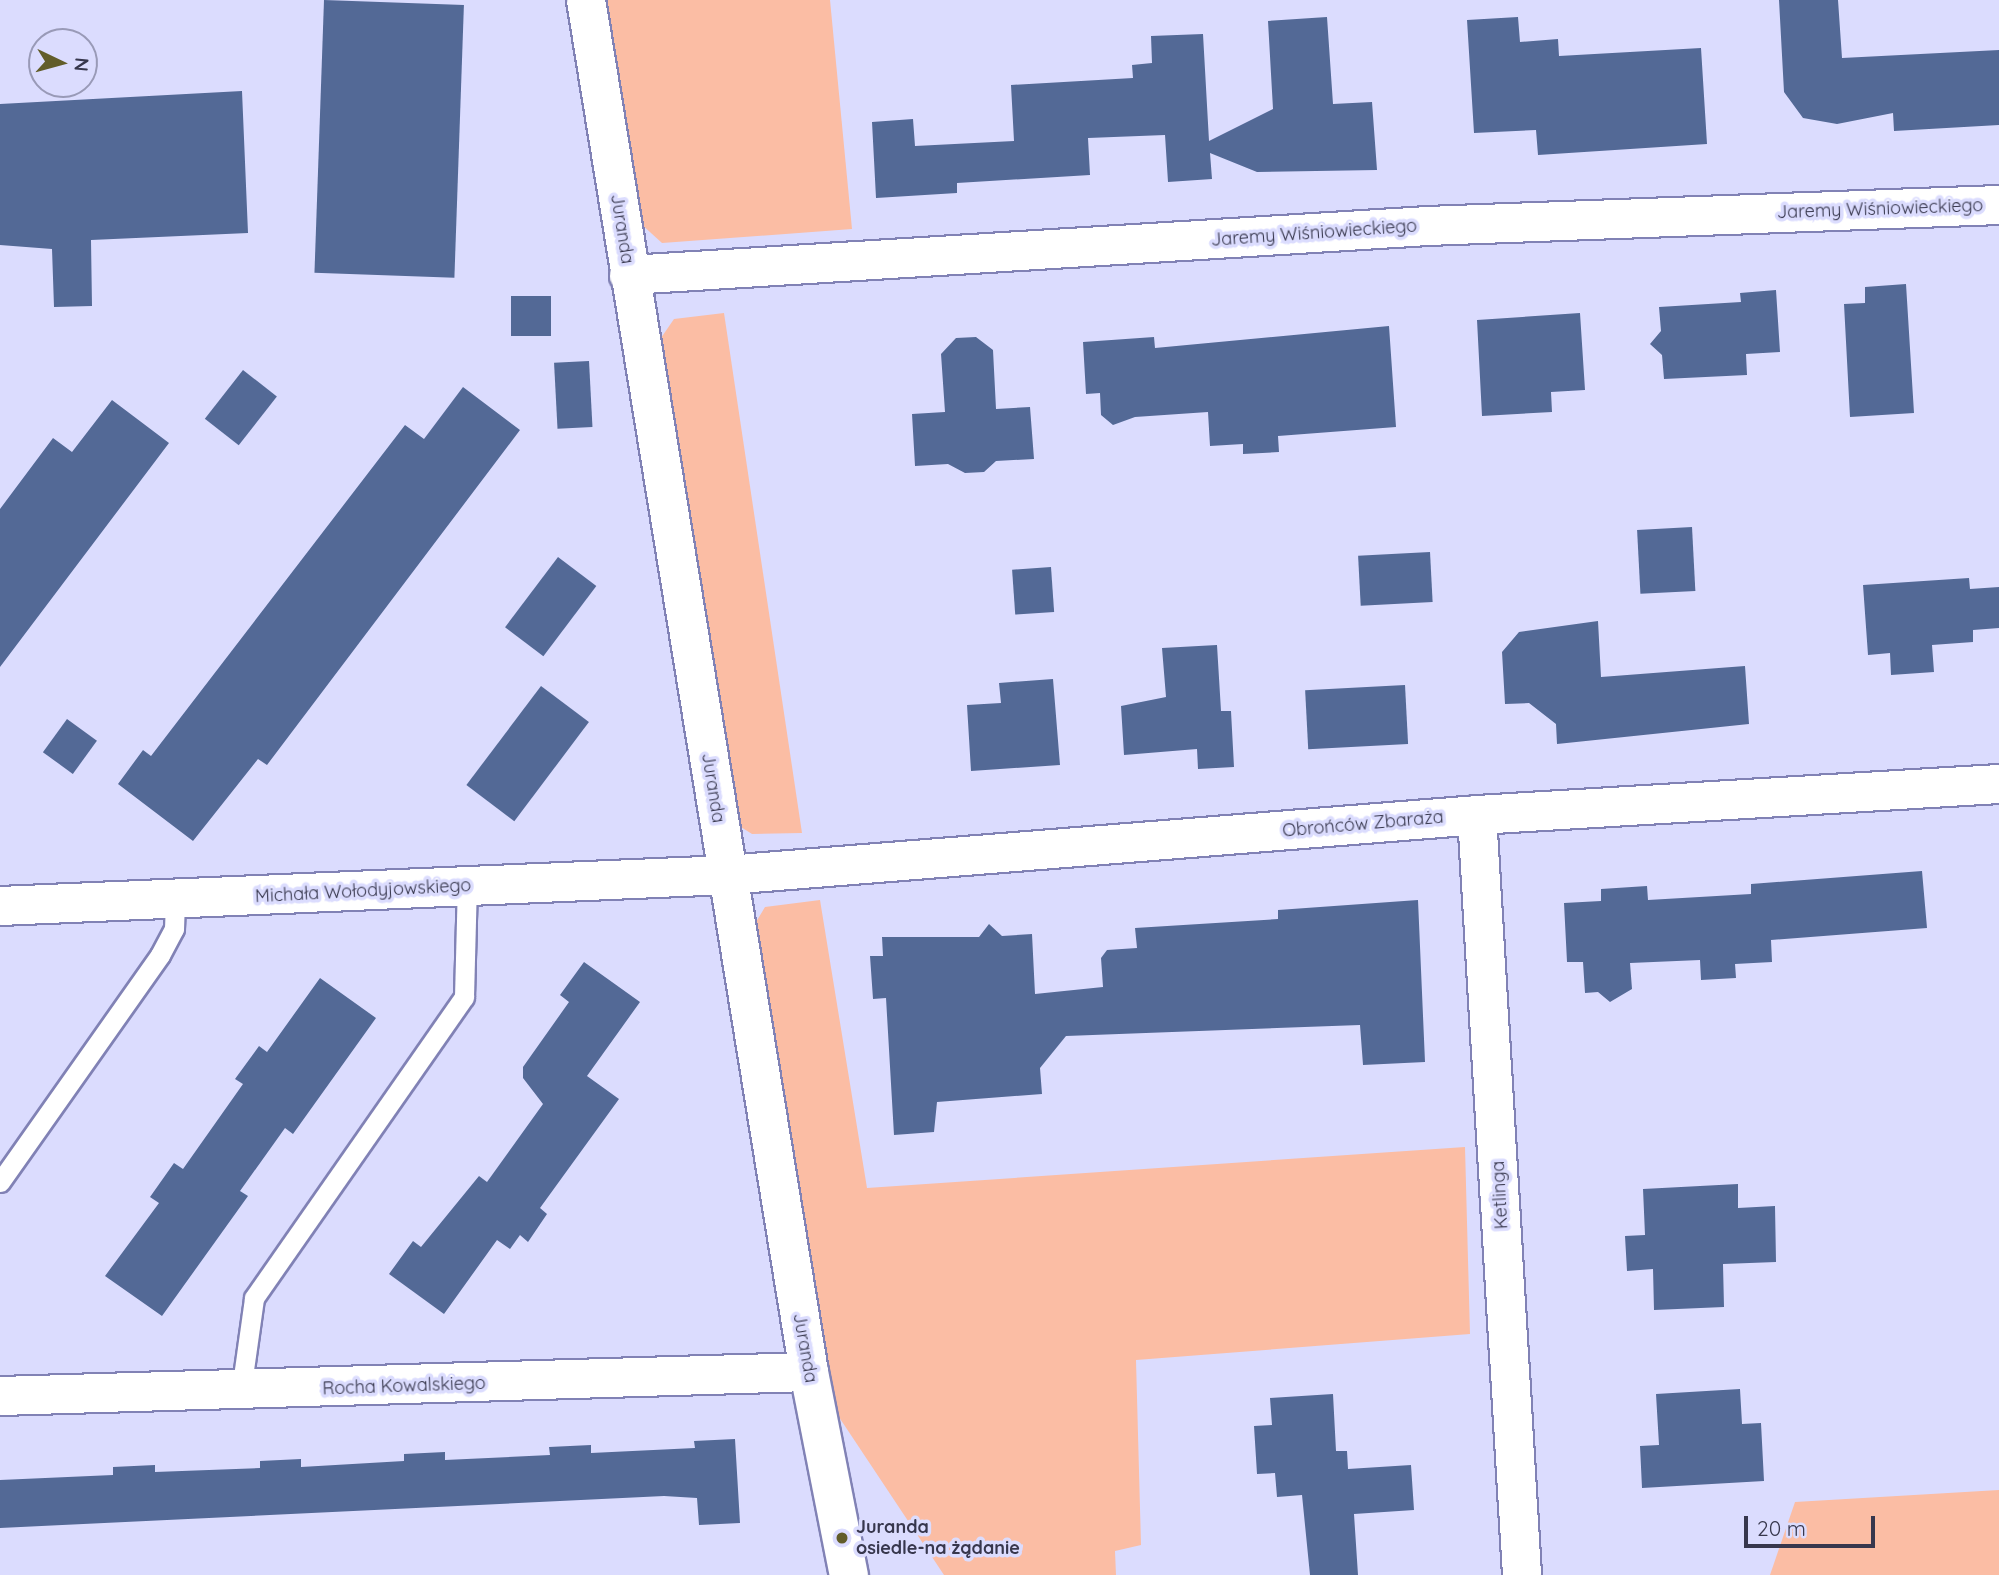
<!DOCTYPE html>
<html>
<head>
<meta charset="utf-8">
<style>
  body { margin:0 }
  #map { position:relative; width:1999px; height:1575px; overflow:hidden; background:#dbdcfe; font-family:Quicksand,sans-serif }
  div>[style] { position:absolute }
  .green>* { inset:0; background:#fbbda4 }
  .building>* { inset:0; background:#536996; transform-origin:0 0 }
  .roads { filter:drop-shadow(2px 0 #8182b5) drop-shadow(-2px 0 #8182b5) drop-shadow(0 2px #8182b5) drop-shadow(0 -2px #8182b5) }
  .service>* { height:19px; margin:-9.5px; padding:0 9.5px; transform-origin:9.5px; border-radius:9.5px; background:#fff }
  .minor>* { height:38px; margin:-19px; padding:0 19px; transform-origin:19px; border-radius:19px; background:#fff }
  .dots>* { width:19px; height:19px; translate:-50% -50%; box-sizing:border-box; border:4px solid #dbdcfe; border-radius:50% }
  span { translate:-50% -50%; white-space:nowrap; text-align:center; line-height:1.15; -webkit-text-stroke:7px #dbdcfe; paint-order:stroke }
  .street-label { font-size:18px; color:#37374d }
  .poi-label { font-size:18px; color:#37374d; font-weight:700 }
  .left { translate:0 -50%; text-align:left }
  .north { position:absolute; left:28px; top:28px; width:70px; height:70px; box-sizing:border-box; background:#dbdcfe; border:2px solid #999ab7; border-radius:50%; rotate:95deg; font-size:19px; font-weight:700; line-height:28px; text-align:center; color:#37374d }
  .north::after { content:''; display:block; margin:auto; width:24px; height:32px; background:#625d2a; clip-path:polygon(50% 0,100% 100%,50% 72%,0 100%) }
  .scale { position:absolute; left:1744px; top:1516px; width:131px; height:32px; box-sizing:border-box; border:4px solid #37374d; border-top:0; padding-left:9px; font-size:21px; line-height:24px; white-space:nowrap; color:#37374d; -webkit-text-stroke:5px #dbdcfe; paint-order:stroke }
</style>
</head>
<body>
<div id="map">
  <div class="green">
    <i style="clip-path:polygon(586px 0,830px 0,852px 229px,662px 243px,618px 203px)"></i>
    <i style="clip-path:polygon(724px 313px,802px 833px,752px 834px,717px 812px,643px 364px,674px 319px)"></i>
    <i style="clip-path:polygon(820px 900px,867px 1188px,1465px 1147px,1470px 1334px,1136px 1360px,1141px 1545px,1115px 1551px,1116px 1575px,944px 1575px,809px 1372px,739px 950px,765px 907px)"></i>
    <i style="clip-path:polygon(1999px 1490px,1999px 1575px,1770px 1575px,1795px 1502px)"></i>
  </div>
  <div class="building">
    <i style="left:324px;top:0;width:140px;height:273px;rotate:2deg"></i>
    <i style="clip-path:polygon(1779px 0,1838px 0,1842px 58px,1999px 50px,1999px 125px,1894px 131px,1893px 113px,1837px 124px,1803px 118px,1784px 92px)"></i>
    <i style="clip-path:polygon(1327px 17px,1333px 104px,1372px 102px,1377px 170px,1257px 172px,1210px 153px,1212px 179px,1168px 182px,1165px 135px,1088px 138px,1090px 175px,957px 183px,957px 193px,876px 198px,872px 122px,913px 119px,915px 146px,1014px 141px,1011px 85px,1133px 78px,1132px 65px,1152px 63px,1151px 36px,1203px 34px,1209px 141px,1273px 109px,1268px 21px)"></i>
    <i style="clip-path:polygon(1518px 17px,1520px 42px,1558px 39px,1559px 56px,1701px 48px,1707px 144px,1538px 155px,1536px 130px,1474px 133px,1467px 20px)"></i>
    <i style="clip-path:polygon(242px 91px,248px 233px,91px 240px,92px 306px,54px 307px,52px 249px,0 245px,0 104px)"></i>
    <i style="clip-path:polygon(1906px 284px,1914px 413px,1850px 417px,1844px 304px,1865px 303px,1865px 287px)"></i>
    <i style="clip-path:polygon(1776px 290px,1780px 352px,1746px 354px,1747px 375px,1664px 379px,1662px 355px,1650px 344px,1661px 331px,1659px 307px,1741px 302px,1740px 293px)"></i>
    <i style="left:551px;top:296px;width:40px;height:40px;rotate:90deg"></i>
    <i style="clip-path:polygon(1580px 313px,1585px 390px,1551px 392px,1552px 412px,1482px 416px,1477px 320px)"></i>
    <i style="clip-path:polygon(1389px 326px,1396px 427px,1278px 436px,1279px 452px,1243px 454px,1243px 444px,1210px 446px,1208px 412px,1135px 417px,1113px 425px,1101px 415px,1100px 393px,1086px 394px,1083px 342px,1154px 337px,1155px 348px)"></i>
    <i style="clip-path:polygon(976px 337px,993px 350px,996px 409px,1030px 407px,1034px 459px,996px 461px,984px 472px,965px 473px,948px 464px,915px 466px,912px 414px,945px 412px,941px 354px,956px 338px)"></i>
    <i style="left:589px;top:361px;width:66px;height:35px;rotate:87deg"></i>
    <i style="left:243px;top:370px;width:43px;height:62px;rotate:38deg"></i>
    <i style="clip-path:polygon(463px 387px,520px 430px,267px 765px,258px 759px,193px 841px,118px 784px,143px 750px,151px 756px,405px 425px,424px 439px)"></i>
    <i style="clip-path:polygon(112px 400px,169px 443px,0 667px,0 509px,53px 438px,72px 452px)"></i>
    <i style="left:1692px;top:527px;width:64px;height:55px;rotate:87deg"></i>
    <i style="left:1430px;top:552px;width:50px;height:72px;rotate:87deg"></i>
    <i style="left:558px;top:557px;width:48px;height:88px;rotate:37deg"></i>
    <i style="left:1051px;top:567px;width:45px;height:39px;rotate:86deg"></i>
    <i style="clip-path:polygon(1969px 578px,1970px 589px,1999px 587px,1999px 628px,1973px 630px,1973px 642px,1932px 645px,1934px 672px,1891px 675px,1890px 653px,1868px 655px,1863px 585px)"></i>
    <i style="clip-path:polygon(1598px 621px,1601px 677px,1745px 666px,1749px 724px,1557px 744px,1556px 724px,1529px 703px,1505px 704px,1502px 652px,1519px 632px)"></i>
    <i style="clip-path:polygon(1217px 645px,1221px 711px,1231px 711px,1234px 767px,1198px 769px,1197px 749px,1124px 755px,1121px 706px,1166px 697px,1162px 648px)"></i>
    <i style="clip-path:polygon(1053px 679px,1060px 765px,971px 771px,967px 705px,1001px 703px,999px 683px)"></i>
    <i style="left:1405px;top:685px;width:59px;height:100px;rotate:87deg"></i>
    <i style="left:541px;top:686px;width:60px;height:124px;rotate:37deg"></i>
    <i style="left:67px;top:719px;width:37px;height:41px;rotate:36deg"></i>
    <i style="clip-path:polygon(1922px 871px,1927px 928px,1771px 940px,1772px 962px,1735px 964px,1736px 978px,1701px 980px,1700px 960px,1630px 963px,1632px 989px,1610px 1002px,1598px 992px,1585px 993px,1583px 962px,1567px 962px,1564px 903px,1601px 901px,1601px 889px,1647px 886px,1648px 900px,1751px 894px,1751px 884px)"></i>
    <i style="clip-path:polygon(1418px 900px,1425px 1062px,1363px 1065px,1360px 1025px,1066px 1036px,1040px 1068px,1042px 1094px,937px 1102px,934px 1132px,894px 1135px,886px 998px,873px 999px,870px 956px,883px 956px,882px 937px,979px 937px,989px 924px,1002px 936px,1032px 934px,1035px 994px,1103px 987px,1101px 958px,1107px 950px,1137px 948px,1135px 928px,1278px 919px,1278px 910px)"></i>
    <i style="clip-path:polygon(584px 962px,640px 1002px,587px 1076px,619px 1099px,540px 1208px,547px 1214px,528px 1242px,520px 1235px,510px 1249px,497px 1240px,444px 1314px,389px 1274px,413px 1241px,421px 1247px,479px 1176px,487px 1182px,543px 1104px,523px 1078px,523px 1067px,569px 1002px,560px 995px)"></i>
    <i style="clip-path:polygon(320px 978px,376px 1018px,293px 1134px,285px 1128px,240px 1191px,248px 1196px,162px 1316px,105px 1276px,159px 1203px,150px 1197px,174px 1163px,183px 1169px,243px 1084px,235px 1079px,259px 1046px,267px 1052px)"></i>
    <i style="clip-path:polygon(1738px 1184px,1738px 1208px,1775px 1206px,1776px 1262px,1723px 1264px,1724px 1307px,1654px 1310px,1653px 1269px,1627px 1271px,1625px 1236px,1645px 1235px,1643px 1189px)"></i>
    <i style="clip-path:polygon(1740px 1389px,1742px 1424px,1761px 1423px,1764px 1481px,1642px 1488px,1640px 1446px,1659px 1445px,1656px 1394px)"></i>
    <i style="clip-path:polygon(1333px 1394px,1336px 1451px,1347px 1451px,1348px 1469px,1411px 1465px,1414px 1510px,1354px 1514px,1358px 1575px,1310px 1575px,1302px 1495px,1277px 1497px,1275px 1473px,1257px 1474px,1254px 1426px,1272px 1425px,1270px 1398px)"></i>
    <i style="clip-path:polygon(735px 1439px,740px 1523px,699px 1525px,697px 1498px,664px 1496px,0 1528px,0 1480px,113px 1475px,113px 1467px,155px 1465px,155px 1472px,260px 1468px,260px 1461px,301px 1459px,301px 1467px,404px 1461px,404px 1454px,445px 1452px,445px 1460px,550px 1455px,549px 1447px,591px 1445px,591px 1453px,695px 1448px,694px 1441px)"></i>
  </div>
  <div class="roads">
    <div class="service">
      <i style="left:0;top:1182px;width:278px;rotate:-54.8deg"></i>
      <i style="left:160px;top:955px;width:30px;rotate:-62deg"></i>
      <i style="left:174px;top:929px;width:30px;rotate:-88deg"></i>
      <i style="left:241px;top:1391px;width:94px;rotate:-82deg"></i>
      <i style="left:254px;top:1298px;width:367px;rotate:-55.1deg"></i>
      <i style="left:464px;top:997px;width:111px;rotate:-88.5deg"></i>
    </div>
    <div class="minor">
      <i style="left:586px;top:0;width:1390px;rotate:80.77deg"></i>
      <i style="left:809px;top:1372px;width:207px;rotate:78.9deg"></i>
      <i style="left:629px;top:275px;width:800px;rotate:-3.51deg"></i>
      <i style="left:1427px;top:226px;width:572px;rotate:-2.1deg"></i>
      <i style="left:1477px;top:815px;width:761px;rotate:86.61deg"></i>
      <i style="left:0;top:906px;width:728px;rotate:-2.44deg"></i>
      <i style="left:727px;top:875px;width:752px;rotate:-4.57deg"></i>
      <i style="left:1477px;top:815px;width:523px;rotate:-3.4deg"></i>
      <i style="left:0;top:1396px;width:809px;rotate:-1.7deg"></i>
    </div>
  </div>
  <div class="dots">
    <i style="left:842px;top:1538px;background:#625d2a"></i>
  </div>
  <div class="street-label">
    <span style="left:1880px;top:209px;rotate:-2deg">Jaremy Wiśniowieckiego</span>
    <span style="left:622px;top:229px;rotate:81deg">Juranda</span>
    <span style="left:1314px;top:233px;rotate:-4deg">Jaremy Wiśniowieckiego</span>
    <span style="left:713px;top:788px;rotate:81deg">Juranda</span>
    <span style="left:1363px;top:824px;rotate:-5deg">Obrońców Zbaraża</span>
    <span style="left:363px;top:891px;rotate:-3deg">Michała Wołodyjowskiego</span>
    <span style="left:1500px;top:1195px;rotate:-93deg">Ketlinga</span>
    <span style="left:805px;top:1348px;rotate:80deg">Juranda</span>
    <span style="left:404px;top:1386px;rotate:-2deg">Rocha Kowalskiego</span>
  </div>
  <div class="poi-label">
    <span class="left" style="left:856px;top:1538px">Juranda<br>osiedle-na żądanie</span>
  </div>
  <div class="north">N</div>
  <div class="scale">20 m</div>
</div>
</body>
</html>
